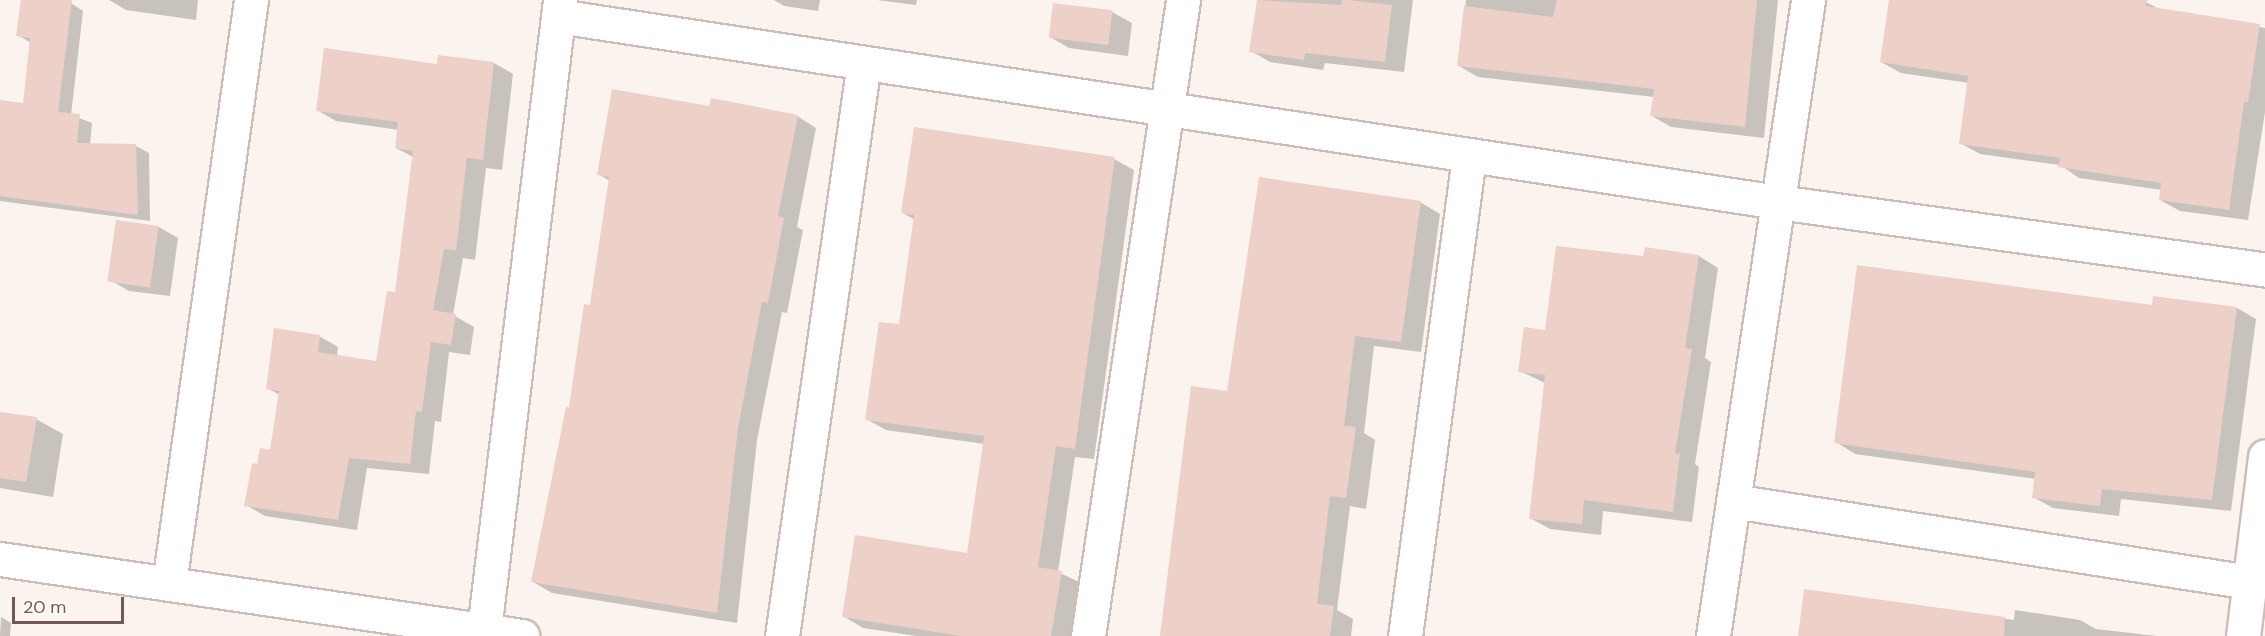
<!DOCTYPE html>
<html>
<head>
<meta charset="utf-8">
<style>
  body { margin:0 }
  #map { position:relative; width:2265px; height:636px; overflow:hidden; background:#fbf3ed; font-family:"DM Sans",sans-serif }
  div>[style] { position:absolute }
  .shadow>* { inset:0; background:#0003 }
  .building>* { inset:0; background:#edd0c8; transform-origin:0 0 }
  .roads { filter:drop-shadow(2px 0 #cebcb6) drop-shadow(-2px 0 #cebcb6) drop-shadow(0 2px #cebcb6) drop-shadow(0 -2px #cebcb6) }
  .minor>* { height:33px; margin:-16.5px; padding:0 16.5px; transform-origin:16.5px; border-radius:16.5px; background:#fff }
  span { translate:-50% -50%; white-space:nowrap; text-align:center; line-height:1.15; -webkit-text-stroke:4.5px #fdf8f4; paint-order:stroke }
  .scale { position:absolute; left:12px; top:597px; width:112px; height:27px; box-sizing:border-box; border:3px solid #745852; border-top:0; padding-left:8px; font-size:18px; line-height:21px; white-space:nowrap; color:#745852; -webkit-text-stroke:4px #fdf8f4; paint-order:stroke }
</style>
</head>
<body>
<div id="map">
  <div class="shadow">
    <i style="clip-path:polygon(22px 0,71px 3px,83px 11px,71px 115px,92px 123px,90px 145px,136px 146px,149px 153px,150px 221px,0 201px,0 101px,24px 104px,31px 43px,18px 35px)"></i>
    <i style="clip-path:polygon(109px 0,198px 0,196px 20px,126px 10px)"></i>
    <i style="clip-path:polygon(774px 0,820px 0,818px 11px,784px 6px)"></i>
    <i style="clip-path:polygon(877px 0,917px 0,916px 5px)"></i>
    <i style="clip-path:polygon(1258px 0,1413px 0,1404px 72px,1325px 63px,1323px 70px,1270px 62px,1251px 51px)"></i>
    <i style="clip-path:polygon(1466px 0,1778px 0,1764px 138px,1671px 127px,1652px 116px,1654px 97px,1478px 77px,1459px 66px)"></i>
    <i style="clip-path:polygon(1891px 0,2128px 0,2146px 2px,2159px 9px,2265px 28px,2265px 112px,2248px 220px,2180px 211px,2160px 200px,2162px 190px,2079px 178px,2060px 165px,1980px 154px,1960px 143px,1969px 83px,1901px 73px,1881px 62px)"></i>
    <i style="clip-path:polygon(1112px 12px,1132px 23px,1128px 56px,1069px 48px,1050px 37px)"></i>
    <i style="clip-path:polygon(494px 63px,513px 74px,502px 170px,486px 168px,475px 260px,463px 258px,453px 315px,474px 327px,470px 355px,449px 352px,441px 422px,435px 421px,429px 474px,367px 468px,357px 530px,265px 516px,246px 505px,258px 466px,271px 452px,280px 395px,267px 388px,319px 336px,338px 347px,337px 356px,377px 362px,397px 294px,413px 157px,396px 148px,399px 130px,336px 121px,317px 110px,438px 66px)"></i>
    <i style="clip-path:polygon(710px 108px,797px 116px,816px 128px,797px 227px,803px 230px,787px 313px,782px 312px,757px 440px,737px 623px,552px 593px,533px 582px,591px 306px,610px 181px,598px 174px)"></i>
    <i style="clip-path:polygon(1114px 159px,1134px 170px,1094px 459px,1075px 457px,1058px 572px,1081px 583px,1072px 636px,916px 636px,863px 628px,843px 616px,968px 555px,984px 444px,886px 430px,866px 419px,900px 326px,915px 220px,903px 213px)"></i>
    <i style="clip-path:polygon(1420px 202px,1440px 214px,1421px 352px,1374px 346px,1364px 433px,1375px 440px,1366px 509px,1350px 506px,1337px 610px,1353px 619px,1351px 636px,1161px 636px,1229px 393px)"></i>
    <i style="clip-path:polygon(159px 227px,178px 238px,170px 296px,129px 291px,110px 280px)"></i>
    <i style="clip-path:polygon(1699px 256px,1718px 268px,1705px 358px,1711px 362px,1695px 464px,1699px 467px,1692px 522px,1603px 511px,1601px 535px,1550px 529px,1530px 518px,1545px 383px,1520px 371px,1547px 331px,1645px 258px)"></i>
    <i style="clip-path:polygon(2153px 307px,2237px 308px,2256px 319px,2231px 511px,2121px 499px,2119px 516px,2053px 508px,2033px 497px,2035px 479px,1855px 454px,1836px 442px)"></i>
    <i style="clip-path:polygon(0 413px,36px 419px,63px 434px,53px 497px,0 488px)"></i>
    <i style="clip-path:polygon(1805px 591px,2014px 620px,2015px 610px,2080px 620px,2096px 629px,2157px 636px,1800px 636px)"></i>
    <i style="clip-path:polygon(1px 617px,11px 623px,10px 636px,0 636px)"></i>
  </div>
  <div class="building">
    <i style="clip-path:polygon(21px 0,72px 0,58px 112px,80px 114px,77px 143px,136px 144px,138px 215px,0 196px,0 100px,23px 103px,30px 38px,16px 36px)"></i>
    <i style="clip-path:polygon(1257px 0,1341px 5px,1342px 0,1348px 0,1392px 5px,1385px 62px,1305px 53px,1304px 60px,1249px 52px)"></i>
    <i style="clip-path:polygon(1557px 0,1757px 0,1745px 127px,1650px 116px,1654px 89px,1457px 66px,1464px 6px,1553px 17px)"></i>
    <i style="clip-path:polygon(1889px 0,2147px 0,2146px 6px,2260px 24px,2248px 102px,2244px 102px,2229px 210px,2159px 200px,2161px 183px,2058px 167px,2060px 158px,1959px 144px,1968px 76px,1880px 62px)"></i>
    <i style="left:1053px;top:3px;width:60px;height:35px;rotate:7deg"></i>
    <i style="clip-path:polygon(324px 48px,437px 64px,438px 55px,494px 62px,483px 160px,467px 158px,456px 250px,444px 249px,433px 310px,456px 314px,451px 345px,431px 342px,422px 412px,416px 411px,410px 464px,349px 458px,338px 520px,244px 506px,252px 463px,257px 464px,260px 448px,270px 450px,279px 391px,266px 389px,274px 328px,320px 335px,318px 352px,376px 361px,387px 291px,395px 292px,413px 151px,395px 148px,398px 122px,316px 111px)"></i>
    <i style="clip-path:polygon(612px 89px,709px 106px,711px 98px,798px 115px,778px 216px,784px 218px,768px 303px,762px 302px,738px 428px,717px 613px,531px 582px,566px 407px,569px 407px,584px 304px,590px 305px,609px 177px,597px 175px)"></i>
    <i style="clip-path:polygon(914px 127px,1115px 157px,1075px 449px,1056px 446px,1038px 567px,1062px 571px,1051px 636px,961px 636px,842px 617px,855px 535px,967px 553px,984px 436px,865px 420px,879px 322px,899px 324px,914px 215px,901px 213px)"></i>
    <i style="clip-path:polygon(1259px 177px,1421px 201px,1401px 342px,1355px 336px,1344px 426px,1356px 427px,1346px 498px,1330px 496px,1317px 604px,1334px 606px,1330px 636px,1160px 636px,1191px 386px,1227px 391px)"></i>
    <i style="left:116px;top:220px;width:43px;height:62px;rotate:8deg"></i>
    <i style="clip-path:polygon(1556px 246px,1643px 256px,1645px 247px,1699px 255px,1685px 348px,1692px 349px,1675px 453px,1680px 454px,1673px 512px,1584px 500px,1582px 524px,1529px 519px,1545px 375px,1518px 372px,1524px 327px,1545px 330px)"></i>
    <i style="clip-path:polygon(1857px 265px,2152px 305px,2153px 296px,2237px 307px,2212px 500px,2102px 489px,2100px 506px,2032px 498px,2035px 472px,1834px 443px)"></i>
    <i style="clip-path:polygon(0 412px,37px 417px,26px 482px,0 478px)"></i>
    <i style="clip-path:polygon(1804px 589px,2005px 617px,2004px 636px,1798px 636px)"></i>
  </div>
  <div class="roads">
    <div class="minor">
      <i style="left:558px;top:16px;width:1234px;rotate:8.67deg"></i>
      <i style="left:1778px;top:202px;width:492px;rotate:7.9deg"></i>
      <i style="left:1733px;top:501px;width:522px;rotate:8.92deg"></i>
      <i style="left:0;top:559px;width:528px;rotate:8.39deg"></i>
      <i style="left:169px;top:584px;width:590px;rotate:-82.01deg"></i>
      <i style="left:484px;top:630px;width:635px;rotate:-83.12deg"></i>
      <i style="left:782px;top:636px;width:579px;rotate:-81.86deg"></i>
      <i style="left:1088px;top:636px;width:643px;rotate:-81.5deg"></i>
      <i style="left:1405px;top:636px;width:485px;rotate:-82.4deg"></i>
      <i style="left:1713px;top:636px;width:643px;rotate:-81.5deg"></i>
      <i style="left:2243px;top:636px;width:181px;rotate:-83deg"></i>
    </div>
  </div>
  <div class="scale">20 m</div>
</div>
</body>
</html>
